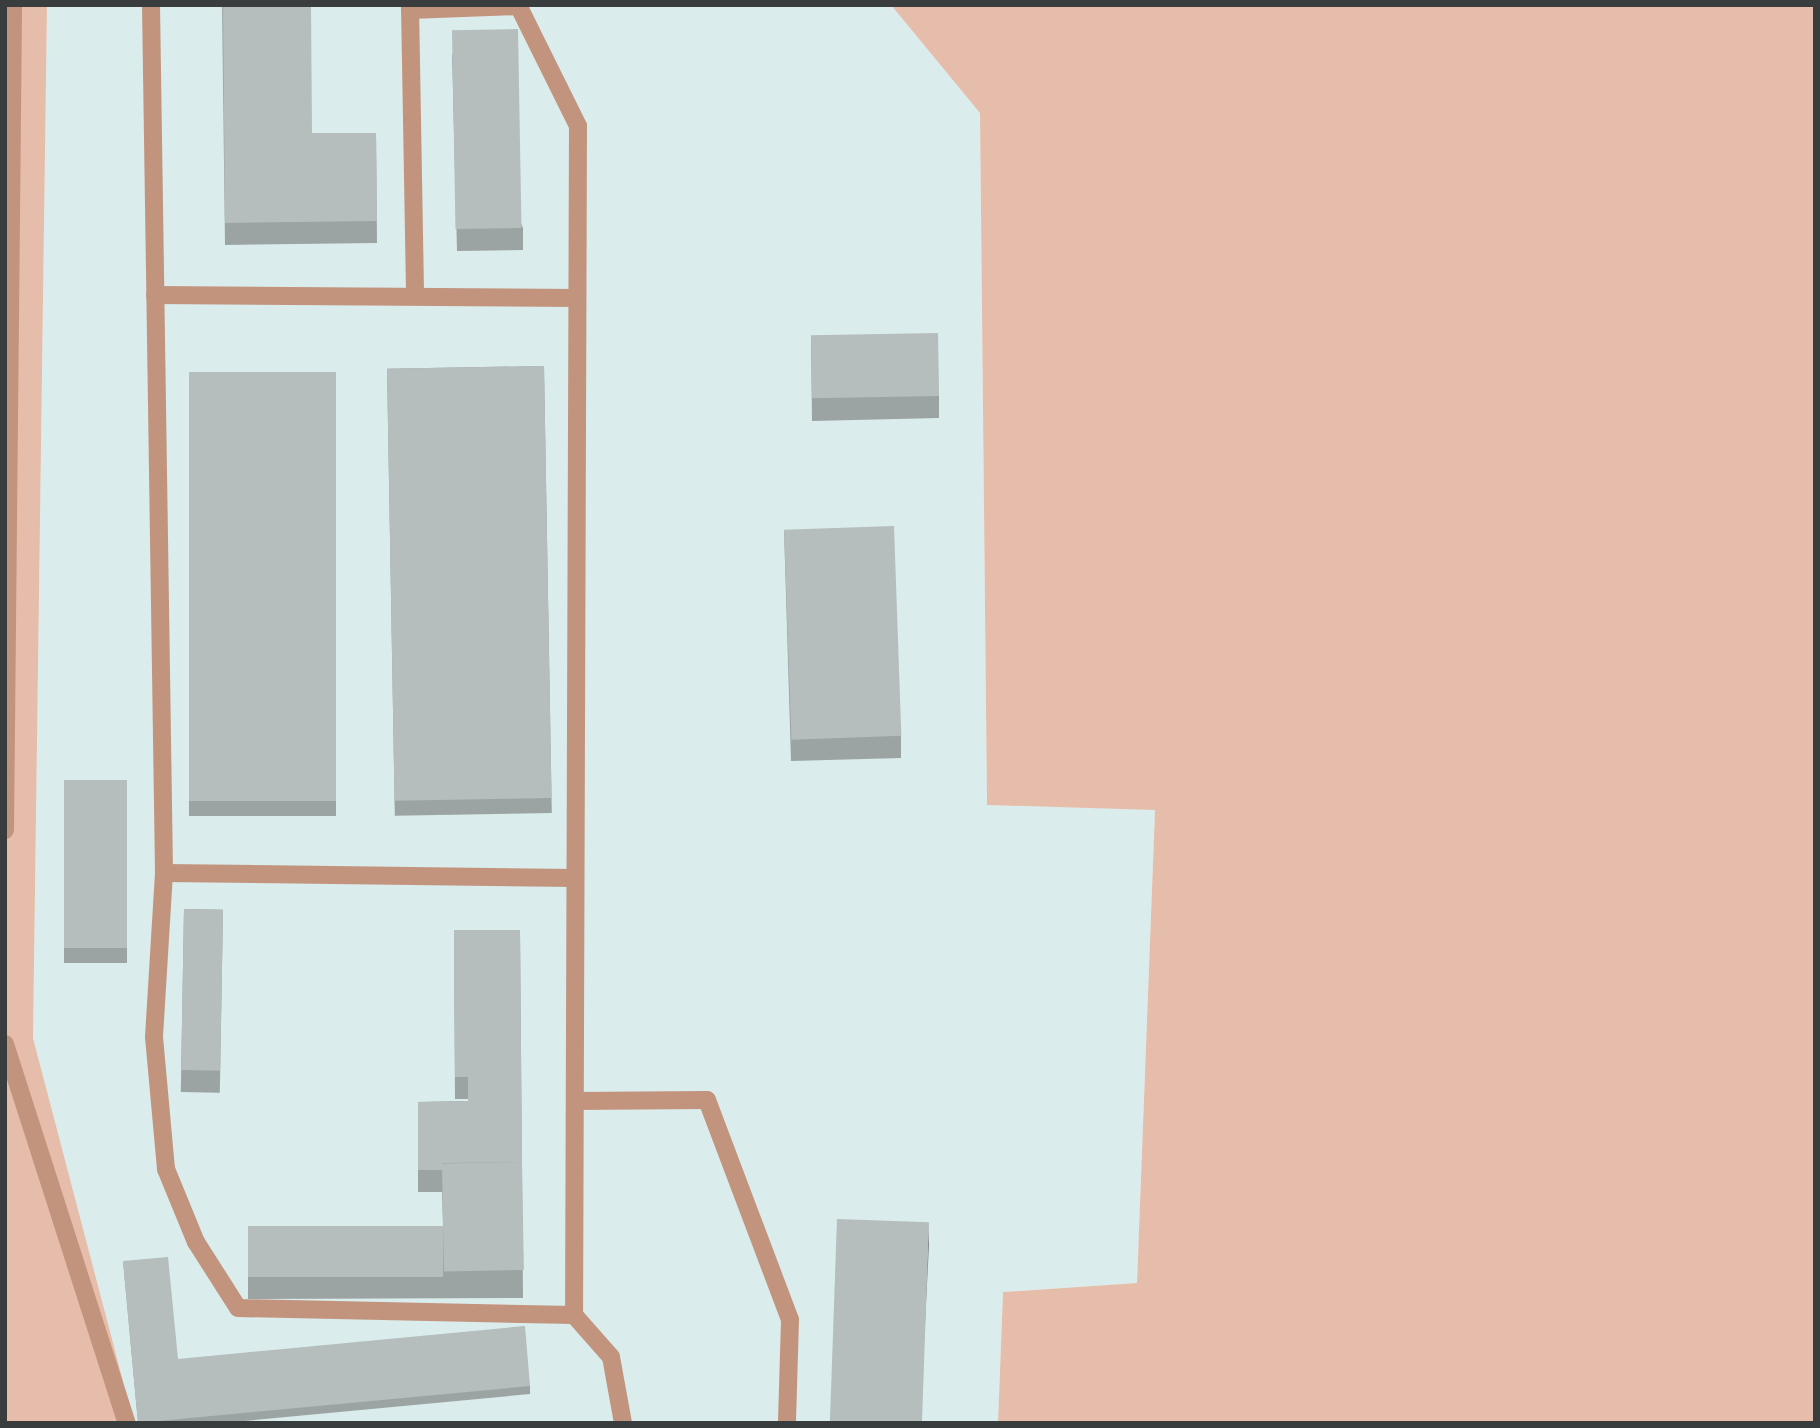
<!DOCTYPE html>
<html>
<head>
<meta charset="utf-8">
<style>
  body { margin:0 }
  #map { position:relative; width:1820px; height:1428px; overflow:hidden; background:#edf6f6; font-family:Raleway,sans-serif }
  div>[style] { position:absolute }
  .built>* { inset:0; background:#daecec }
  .green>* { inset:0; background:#e6bdaa }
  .minor>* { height:18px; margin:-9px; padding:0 9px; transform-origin:9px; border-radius:9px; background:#c2947e }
  .wall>* { inset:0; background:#9ca3a3; transform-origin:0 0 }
  .shaded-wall>* { inset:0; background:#7f8484 }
  .building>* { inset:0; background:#b5bdbd; transform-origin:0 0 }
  span { translate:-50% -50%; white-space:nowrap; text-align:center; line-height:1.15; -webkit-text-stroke:5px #fff; paint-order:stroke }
  .frame { position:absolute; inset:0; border:7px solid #393d3d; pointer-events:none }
</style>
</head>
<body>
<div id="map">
  <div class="built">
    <i style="clip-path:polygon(47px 5px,891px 5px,980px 113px,987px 805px,1155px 809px,1137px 1283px,1003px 1292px,998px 1423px,134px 1423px,33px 1038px)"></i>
  </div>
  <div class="green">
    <i style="clip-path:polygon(5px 5px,47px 5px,33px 1038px,134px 1423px,5px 1423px)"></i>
    <i style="clip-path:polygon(891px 5px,1815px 5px,1815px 1423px,998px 1423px,1003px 1292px,1137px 1283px,1155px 810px,987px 805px,980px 113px)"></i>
  </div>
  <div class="minor">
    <i style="left:151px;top:5px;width:868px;rotate:89.14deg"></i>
    <i style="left:164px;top:873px;width:164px;rotate:93.5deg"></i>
    <i style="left:154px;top:1037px;width:133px;rotate:84.8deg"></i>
    <i style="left:166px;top:1169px;width:79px;rotate:67.7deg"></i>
    <i style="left:196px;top:1242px;width:78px;rotate:57.5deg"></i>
    <i style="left:238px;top:1308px;width:336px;rotate:1.2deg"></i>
    <i style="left:410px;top:5px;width:291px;rotate:89deg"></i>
    <i style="left:518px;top:5px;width:135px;rotate:63.6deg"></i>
    <i style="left:578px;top:126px;width:1189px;rotate:90.19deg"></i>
    <i style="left:574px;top:1315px;width:56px;rotate:48.6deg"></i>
    <i style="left:611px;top:1357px;width:67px;rotate:79.7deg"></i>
    <i style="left:410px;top:10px;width:108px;rotate:-2.1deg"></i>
    <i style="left:155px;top:295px;width:422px;rotate:0.4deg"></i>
    <i style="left:5px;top:830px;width:825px;rotate:-89.44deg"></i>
    <i style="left:164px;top:873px;width:411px;rotate:0.7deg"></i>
    <i style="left:5px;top:1044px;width:398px;rotate:72.2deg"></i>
    <i style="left:575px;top:1101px;width:132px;rotate:-0.4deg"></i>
    <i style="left:707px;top:1100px;width:235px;rotate:69.3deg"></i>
    <i style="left:790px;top:1320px;width:103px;rotate:91.7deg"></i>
  </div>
  <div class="wall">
    <i style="clip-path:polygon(222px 5px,312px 133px,376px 133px,377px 243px,225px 245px)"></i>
    <i style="clip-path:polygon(452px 53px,523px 228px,523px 250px,457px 251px)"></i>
    <i style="clip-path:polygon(811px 337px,939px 396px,939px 418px,812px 421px)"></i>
    <i style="left:544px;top:366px;width:447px;height:157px;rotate:89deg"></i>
    <i style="left:336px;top:372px;width:444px;height:147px;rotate:90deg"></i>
    <i style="clip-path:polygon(784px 530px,901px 736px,901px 758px,791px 761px)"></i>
    <i style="left:64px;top:780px;width:63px;height:183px"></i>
    <i style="left:184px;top:909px;width:39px;height:183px;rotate:1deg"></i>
    <i style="clip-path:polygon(454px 930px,520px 930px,523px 1298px,248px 1299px,248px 1226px,443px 1227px,442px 1192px,418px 1192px,418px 1102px,468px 1101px,468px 1099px,455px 1099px)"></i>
    <i style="clip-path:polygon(123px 1261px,178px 1359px,530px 1386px,530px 1394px,223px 1423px,138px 1423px)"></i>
  </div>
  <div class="shaded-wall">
    <i style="clip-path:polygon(929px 1223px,929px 1245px,920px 1423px,919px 1423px)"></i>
  </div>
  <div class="building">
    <i style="clip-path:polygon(223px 5px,311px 5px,312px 133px,376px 133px,377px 221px,225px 223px)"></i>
    <i style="left:518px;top:29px;width:199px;height:66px;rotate:89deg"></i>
    <i style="left:938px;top:333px;width:63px;height:127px;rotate:89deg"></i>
    <i style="left:544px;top:366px;width:432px;height:157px;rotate:89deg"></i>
    <i style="left:336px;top:372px;width:429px;height:147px;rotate:90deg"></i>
    <i style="left:894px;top:526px;width:210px;height:110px;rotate:88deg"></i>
    <i style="left:64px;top:780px;width:63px;height:168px"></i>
    <i style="left:184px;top:909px;width:39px;height:161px;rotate:1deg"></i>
    <i style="clip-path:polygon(454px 930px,520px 930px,522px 1162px,442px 1163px,443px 1170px,418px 1170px,418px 1102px,468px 1101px,468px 1077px,455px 1077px)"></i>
    <i style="left:522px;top:1162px;width:108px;height:80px;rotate:89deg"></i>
    <i style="left:837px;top:1219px;width:92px;height:204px;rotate:2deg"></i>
    <i style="left:248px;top:1226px;width:195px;height:51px"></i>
    <i style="clip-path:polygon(168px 1257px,178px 1359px,525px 1326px,530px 1386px,138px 1423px,123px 1261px)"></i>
  </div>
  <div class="frame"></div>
</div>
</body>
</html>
